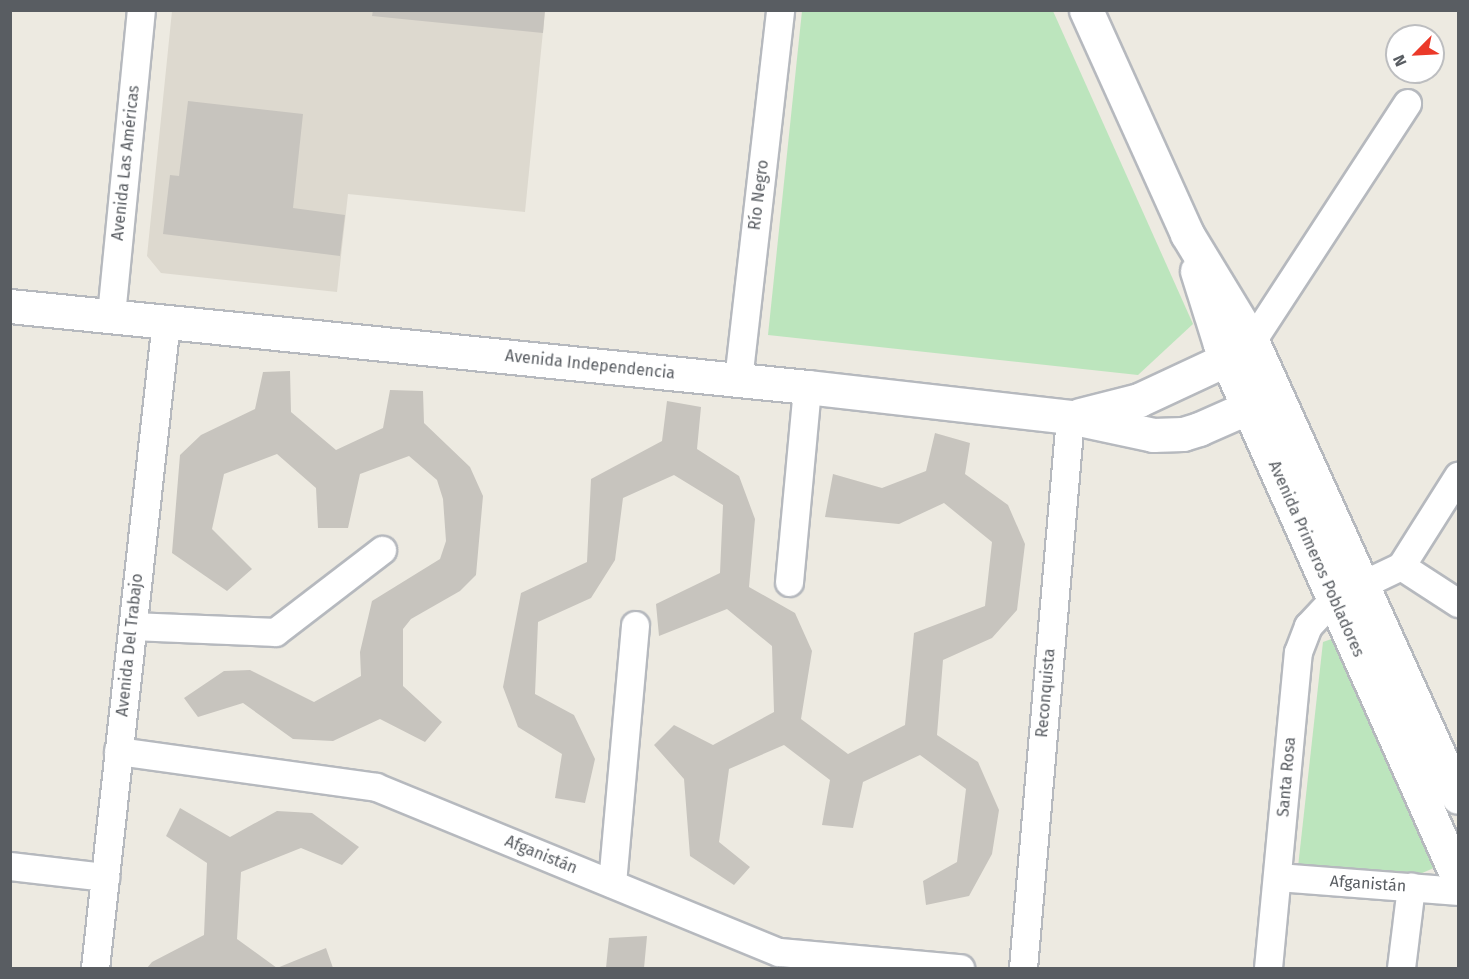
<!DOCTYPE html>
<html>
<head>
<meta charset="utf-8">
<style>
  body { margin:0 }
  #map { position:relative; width:1469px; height:979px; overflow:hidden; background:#edeae1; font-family:"Fira Sans",sans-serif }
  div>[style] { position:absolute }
  .education>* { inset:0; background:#ddd9cf }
  .green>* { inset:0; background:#bce5bd }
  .building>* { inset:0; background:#c7c4be }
  .roads { filter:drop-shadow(2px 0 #b6b9be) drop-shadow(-2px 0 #b6b9be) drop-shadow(0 2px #b6b9be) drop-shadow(0 -2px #b6b9be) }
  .street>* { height:27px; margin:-13.5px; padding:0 13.5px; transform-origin:13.5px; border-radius:13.5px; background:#fff }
  .secondary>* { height:33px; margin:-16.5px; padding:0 16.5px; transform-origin:16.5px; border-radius:16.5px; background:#fff }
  span { translate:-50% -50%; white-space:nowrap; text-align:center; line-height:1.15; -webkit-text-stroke:4.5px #fff; paint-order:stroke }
  .street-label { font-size:16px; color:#595d62 }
  .frame { position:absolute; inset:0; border:12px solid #595d62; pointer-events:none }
  .north { position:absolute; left:1385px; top:24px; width:60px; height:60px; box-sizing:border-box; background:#fff; border:2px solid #bdbec0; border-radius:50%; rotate:246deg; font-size:16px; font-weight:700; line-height:24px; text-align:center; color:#595d62 }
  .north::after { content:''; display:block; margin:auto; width:21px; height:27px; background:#eb3929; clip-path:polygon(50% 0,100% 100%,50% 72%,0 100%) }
</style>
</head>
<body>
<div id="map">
  <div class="education">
    <i style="clip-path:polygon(172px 11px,545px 11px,525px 212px,348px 194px,337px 292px,161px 273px,147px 256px)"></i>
  </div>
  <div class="green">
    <i style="clip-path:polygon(802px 11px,1053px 11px,1193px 324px,1138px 375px,768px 335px)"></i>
    <i style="clip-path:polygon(1340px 636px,1443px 864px,1406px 880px,1298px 867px,1323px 642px)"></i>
  </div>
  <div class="building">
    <i style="clip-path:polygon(373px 10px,545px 10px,543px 33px,372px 16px)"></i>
    <i style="clip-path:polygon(188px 101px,303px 114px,293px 208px,345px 215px,340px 256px,163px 234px,170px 175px,179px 176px)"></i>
    <i style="clip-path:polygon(290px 371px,291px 412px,336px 450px,383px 428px,390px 390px,423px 391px,424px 423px,470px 467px,483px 496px,476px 575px,460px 591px,411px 619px,403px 629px,403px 686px,442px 722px,425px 742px,380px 719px,333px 741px,293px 739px,243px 703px,198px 717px,184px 698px,224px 671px,250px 670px,314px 702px,361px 676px,360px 652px,372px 601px,440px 559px,446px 541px,443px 499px,437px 480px,409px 456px,360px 474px,348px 528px,318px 528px,316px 488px,277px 454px,224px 474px,212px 529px,252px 569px,227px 591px,172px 553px,180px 455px,201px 435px,255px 409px,263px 372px)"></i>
    <i style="clip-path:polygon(667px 401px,701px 407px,697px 449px,739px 476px,755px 519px,749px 587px,795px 613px,812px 651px,801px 719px,848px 754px,905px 725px,914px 633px,985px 606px,992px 542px,944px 503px,899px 524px,825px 517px,833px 474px,882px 488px,926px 471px,935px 433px,970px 443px,965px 474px,1008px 505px,1025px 544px,1017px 610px,992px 638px,943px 660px,937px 735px,978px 762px,999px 810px,992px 854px,969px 896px,926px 905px,923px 881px,957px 862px,966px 789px,920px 755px,863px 782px,853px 828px,822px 825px,830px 780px,784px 745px,729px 769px,719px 842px,750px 867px,734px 885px,690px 856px,684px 779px,654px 745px,674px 725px,713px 745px,774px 712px,772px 646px,727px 609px,659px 636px,656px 604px,720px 573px,723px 505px,674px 475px,623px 498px,615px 560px,591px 598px,538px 622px,535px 694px,574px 715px,595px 759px,585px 803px,555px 798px,562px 754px,518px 727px,503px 687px,521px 593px,587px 562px,591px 479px,662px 441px)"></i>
    <i style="clip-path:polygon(180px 808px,230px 837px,277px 811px,312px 813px,359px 847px,342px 865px,301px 848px,241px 872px,237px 939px,277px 968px,326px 948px,333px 968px,147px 968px,152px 962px,204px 935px,207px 863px,166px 836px)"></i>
    <i style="clip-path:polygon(647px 936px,644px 968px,606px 968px,609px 938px)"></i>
  </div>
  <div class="roads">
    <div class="street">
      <i style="left:111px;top:315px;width:306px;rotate:-84.4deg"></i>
      <i style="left:1238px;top:353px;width:18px;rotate:-41deg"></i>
      <i style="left:1252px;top:341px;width:284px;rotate:-56.9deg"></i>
      <i style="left:738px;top:380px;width:372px;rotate:-83.5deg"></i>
      <i style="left:1401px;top:566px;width:68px;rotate:33deg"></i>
      <i style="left:789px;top:582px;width:196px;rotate:-84.7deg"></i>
      <i style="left:133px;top:626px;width:142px;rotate:2.4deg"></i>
      <i style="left:275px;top:632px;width:135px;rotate:-37.5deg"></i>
      <i style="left:118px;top:751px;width:260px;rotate:7.9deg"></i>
      <i style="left:376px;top:787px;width:435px;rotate:22.3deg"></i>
      <i style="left:779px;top:952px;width:182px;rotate:5.1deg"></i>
      <i style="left:10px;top:866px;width:96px;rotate:6.6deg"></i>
      <i style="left:1278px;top:877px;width:181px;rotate:4.4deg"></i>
      <i style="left:612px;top:883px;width:259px;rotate:-84.9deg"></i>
      <i style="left:95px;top:968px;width:651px;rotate:-83.74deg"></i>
      <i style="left:1023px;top:968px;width:553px;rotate:-85.12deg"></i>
      <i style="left:1268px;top:968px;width:317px;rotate:-84.6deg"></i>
      <i style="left:1298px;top:652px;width:28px;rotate:-69deg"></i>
      <i style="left:1308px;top:626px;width:38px;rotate:-47deg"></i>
      <i style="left:1334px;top:598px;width:74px;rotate:-25.5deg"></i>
      <i style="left:1401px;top:566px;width:107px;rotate:-57.7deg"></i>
      <i style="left:1401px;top:968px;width:82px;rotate:-83deg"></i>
    </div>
    <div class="secondary">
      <i style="left:1086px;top:10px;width:246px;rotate:65.7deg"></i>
      <i style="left:1187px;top:234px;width:125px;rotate:58.7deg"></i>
      <i style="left:1252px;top:341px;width:500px;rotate:65.69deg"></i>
      <i style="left:1197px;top:271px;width:77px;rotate:72.5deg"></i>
      <i style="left:1220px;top:344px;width:585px;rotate:65.98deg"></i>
      <i style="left:10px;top:306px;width:801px;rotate:5.8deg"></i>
      <i style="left:807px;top:387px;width:265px;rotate:6.5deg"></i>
      <i style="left:1070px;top:417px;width:85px;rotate:12.2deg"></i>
      <i style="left:1153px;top:435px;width:30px;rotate:-2deg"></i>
      <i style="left:1183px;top:434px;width:17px;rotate:-17deg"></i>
      <i style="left:1199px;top:429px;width:84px;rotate:-23.8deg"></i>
      <i style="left:1080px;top:415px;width:61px;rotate:-14.3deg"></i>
      <i style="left:1139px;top:400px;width:97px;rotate:-25deg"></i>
      <i style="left:1227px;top:359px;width:21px;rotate:-8deg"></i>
    </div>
  </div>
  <div class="street-label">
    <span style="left:126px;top:163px;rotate:-84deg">Avenida Las Américas</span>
    <span style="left:759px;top:195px;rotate:-83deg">Río Negro</span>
    <span style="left:590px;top:365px;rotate:6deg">Avenida Independencia</span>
    <span style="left:1316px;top:559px;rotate:66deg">Avenida Primeros Pobladores</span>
    <span style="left:130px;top:645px;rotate:-84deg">Avenida Del Trabajo</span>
    <span style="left:1046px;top:693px;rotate:-85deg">Reconquista</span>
    <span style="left:1287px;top:777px;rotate:-85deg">Santa Rosa</span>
    <span style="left:541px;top:855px;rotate:22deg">Afganistán</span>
    <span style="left:1368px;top:884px;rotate:4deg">Afganistán</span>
  </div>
  <div class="frame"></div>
  <div class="north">N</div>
</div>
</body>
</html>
